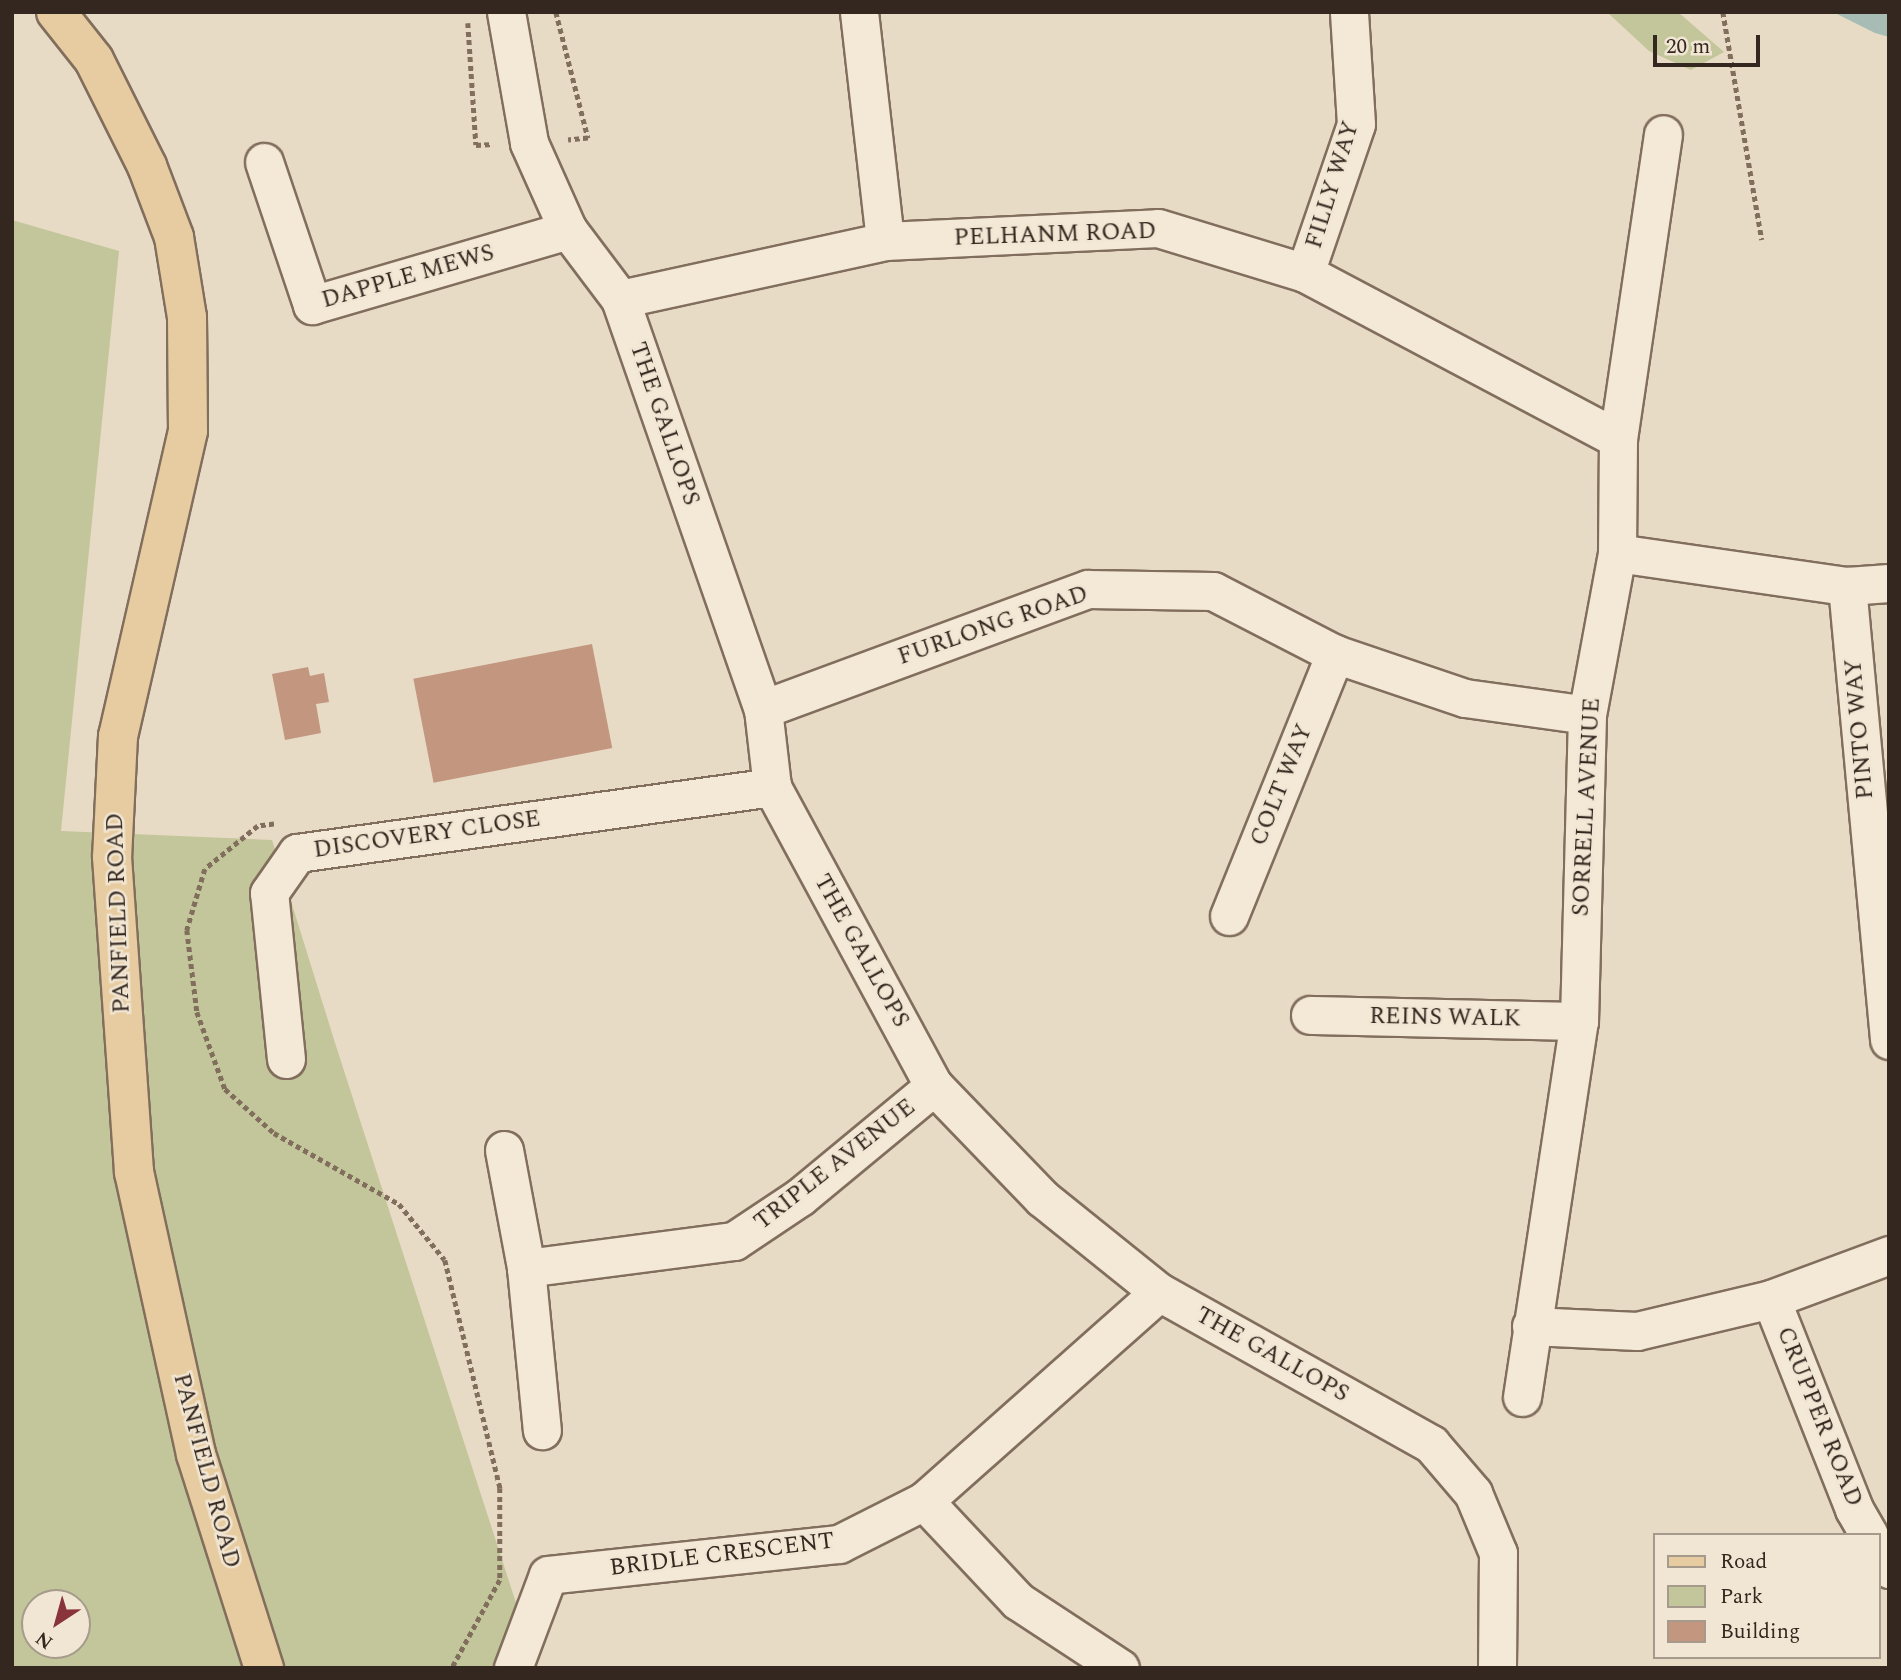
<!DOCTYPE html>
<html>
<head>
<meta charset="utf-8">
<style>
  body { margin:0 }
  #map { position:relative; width:1901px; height:1680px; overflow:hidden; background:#e8dbc5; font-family:Spectral,serif }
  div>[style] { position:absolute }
  .green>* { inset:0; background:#c3c59a }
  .water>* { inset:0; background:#a6bcb4 }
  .building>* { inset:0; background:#c2967f; transform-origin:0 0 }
  .path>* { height:4.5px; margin-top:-2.25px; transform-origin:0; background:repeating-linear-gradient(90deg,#816e5d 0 5px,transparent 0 8.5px) }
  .roads { filter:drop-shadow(2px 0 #816e5d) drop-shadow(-2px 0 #816e5d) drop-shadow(0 2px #816e5d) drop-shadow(0 -2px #816e5d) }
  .minor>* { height:37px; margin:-18.5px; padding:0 18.5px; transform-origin:18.5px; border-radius:18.5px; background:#f4e9d7 }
  .major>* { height:38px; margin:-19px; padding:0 19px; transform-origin:19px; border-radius:19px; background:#e7cca1 }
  span { translate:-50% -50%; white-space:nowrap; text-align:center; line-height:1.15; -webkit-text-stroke:5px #f1e6d3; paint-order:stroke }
  .street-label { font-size:24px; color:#33271f }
  .frame { position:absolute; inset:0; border:14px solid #33271f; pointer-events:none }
  .legend { position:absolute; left:1653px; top:1533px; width:228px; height:126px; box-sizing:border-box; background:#f1e6d3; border:2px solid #a59a8b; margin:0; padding:9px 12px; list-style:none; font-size:21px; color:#33271f }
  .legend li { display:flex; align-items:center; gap:14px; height:35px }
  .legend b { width:35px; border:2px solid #a59a8b }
  .north { position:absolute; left:21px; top:1589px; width:70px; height:70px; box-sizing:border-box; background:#f1e6d3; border:2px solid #a59a8b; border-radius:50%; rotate:216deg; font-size:19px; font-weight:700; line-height:28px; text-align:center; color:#33271f }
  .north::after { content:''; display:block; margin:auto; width:24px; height:32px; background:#89343b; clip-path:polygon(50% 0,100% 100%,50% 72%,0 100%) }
  .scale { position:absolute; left:1653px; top:35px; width:107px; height:32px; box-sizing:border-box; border:4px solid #33271f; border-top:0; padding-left:9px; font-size:21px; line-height:24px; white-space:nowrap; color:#33271f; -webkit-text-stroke:5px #f1e6d3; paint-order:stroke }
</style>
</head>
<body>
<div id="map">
  <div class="green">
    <i style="clip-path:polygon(1607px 12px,1678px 12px,1724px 52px,1691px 70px,1649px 51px)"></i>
    <i style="clip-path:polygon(evenodd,12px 220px,119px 251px,61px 831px,272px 840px,336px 1046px,537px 1668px,12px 1668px,12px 220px,35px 1603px,77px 1603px,77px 1645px,35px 1645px,35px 1603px)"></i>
  </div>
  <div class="water">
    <i style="clip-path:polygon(1833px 12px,1889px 12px,1889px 37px,1875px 33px)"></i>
  </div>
  <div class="building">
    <i style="left:592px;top:644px;width:106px;height:182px;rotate:79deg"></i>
    <i style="clip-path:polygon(308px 667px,310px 676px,324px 673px,329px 702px,316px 704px,321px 733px,285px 740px,272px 674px)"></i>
  </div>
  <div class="path">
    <i style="left:556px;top:12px;width:130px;rotate:75.7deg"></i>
    <i style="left:588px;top:138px;width:20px;rotate:174deg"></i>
    <i style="left:1723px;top:12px;width:231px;rotate:80.3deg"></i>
    <i style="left:468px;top:23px;width:122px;rotate:86.2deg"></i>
    <i style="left:476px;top:145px;width:17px;rotate:-3deg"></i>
    <i style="left:274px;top:824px;width:16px;rotate:173deg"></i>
    <i style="left:258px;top:826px;width:68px;rotate:140.9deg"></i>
    <i style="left:205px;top:869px;width:64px;rotate:106.4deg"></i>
    <i style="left:187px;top:930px;width:83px;rotate:83deg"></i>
    <i style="left:197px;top:1012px;width:82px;rotate:70deg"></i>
    <i style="left:225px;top:1089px;width:66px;rotate:41.9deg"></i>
    <i style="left:274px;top:1133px;width:144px;rotate:29.6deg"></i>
    <i style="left:399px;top:1204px;width:72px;rotate:50.6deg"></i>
    <i style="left:445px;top:1260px;width:235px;rotate:76.4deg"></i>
    <i style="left:500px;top:1488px;width:92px;rotate:90deg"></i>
    <i style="left:500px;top:1580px;width:100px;rotate:118.6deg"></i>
  </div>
  <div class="roads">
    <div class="minor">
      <i style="left:506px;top:12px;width:133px;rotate:80deg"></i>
      <i style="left:529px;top:143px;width:95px;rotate:65.9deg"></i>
      <i style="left:568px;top:230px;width:86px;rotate:53deg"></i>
      <i style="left:620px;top:299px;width:434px;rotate:70.8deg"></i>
      <i style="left:763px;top:709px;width:79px;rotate:83.4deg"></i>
      <i style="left:772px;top:787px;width:340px;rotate:61.6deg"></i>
      <i style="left:934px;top:1086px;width:156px;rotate:46deg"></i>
      <i style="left:1042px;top:1198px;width:150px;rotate:38.8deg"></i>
      <i style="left:1159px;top:1292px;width:312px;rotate:29.2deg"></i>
      <i style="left:1431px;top:1444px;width:65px;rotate:49.4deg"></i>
      <i style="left:1473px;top:1493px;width:65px;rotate:67.4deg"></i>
      <i style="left:1498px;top:1553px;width:115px;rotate:90.5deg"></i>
      <i style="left:859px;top:12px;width:230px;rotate:83.5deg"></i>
      <i style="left:264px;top:162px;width:151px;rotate:71.4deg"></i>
      <i style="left:312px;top:305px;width:267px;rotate:-16.3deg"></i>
      <i style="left:1305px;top:273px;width:157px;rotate:-71.1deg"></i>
      <i style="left:1356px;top:124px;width:112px;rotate:-93.6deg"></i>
      <i style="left:620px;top:299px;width:271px;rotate:-12.3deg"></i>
      <i style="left:885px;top:241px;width:273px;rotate:-2.7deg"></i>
      <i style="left:1158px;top:228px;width:154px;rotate:17deg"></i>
      <i style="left:1305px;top:273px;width:354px;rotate:27.9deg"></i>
      <i style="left:1617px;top:553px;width:232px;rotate:8.2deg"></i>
      <i style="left:1847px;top:586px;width:42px;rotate:-4.1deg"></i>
      <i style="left:1847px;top:586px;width:456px;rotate:84.7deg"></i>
      <i style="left:763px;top:709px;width:346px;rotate:-20.3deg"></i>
      <i style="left:1088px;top:589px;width:125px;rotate:0.9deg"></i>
      <i style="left:1213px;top:591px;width:137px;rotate:27.3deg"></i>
      <i style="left:1335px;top:654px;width:137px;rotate:18.7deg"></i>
      <i style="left:1465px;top:698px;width:123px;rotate:7.9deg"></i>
      <i style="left:1229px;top:916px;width:283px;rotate:-68deg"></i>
      <i style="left:1310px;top:1015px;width:269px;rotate:1.3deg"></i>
      <i style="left:286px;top:1059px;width:167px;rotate:-95.8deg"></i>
      <i style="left:269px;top:893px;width:49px;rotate:-55deg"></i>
      <i style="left:297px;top:853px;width:480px;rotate:-7.9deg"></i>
      <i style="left:504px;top:1150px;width:120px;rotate:79.4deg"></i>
      <i style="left:526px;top:1268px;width:163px;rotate:84.4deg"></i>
      <i style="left:526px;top:1268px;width:210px;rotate:-7.4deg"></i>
      <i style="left:734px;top:1241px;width:79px;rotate:-33.7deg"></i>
      <i style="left:800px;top:1197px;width:174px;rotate:-39.6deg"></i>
      <i style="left:1771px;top:1299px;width:226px;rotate:68.4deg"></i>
      <i style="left:1854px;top:1509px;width:30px;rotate:60deg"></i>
      <i style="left:1531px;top:1326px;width:106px;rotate:2.7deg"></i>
      <i style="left:1637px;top:1331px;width:138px;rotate:-13.4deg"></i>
      <i style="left:1771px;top:1299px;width:126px;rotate:-20.4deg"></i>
      <i style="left:1522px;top:1397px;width:380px;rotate:-81.4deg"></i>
      <i style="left:1579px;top:1021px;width:306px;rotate:-88.5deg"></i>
      <i style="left:1587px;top:715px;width:165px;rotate:-79.5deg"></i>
      <i style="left:1617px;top:553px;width:114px;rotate:-89.5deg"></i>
      <i style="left:1618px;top:439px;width:308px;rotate:-81.6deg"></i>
      <i style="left:924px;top:1501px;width:137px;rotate:46.8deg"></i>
      <i style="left:1018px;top:1601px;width:122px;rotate:33.3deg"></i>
      <i style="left:1878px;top:1551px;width:21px;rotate:59deg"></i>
      <i style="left:513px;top:1668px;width:99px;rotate:-69.4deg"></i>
      <i style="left:548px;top:1575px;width:293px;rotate:-6.1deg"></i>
      <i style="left:839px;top:1544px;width:95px;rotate:-26.8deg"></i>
      <i style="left:924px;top:1501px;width:314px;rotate:-41.6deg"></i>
    </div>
    <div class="major">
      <i style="left:56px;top:12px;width:61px;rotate:51.6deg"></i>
      <i style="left:94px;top:60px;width:119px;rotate:63.4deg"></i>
      <i style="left:147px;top:166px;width:76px;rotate:69.2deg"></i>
      <i style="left:174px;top:237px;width:81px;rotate:80.8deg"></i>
      <i style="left:187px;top:317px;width:114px;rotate:89.5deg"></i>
      <i style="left:188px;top:431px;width:313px;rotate:102.9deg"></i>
      <i style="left:118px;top:736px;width:121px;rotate:92.8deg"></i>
      <i style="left:112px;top:857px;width:316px;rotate:86deg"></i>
      <i style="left:134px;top:1172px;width:289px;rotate:77.6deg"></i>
      <i style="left:196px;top:1454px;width:225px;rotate:72.4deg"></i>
    </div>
  </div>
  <div class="street-label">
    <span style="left:1333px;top:185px;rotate:-73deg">FILLY WAY</span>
    <span style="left:1055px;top:235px;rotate:-2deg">PELHANM ROAD</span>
    <span style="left:408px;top:277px;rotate:-16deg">DAPPLE MEWS</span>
    <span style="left:664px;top:424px;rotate:71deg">THE GALLOPS</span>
    <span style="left:993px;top:626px;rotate:-19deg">FURLONG ROAD</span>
    <span style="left:1860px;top:729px;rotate:-95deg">PINTO WAY</span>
    <span style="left:1282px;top:785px;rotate:-68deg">COLT WAY</span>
    <span style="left:1587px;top:807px;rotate:-87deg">SORRELL AVENUE</span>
    <span style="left:427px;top:835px;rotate:-8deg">DISCOVERY CLOSE</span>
    <span style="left:119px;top:913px;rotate:-92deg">PANFIELD ROAD</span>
    <span style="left:861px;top:951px;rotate:61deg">THE GALLOPS</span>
    <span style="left:1445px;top:1018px;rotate:1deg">REINS WALK</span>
    <span style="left:835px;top:1165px;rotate:-38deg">TRIPLE AVENUE</span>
    <span style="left:1272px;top:1355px;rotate:29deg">THE GALLOPS</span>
    <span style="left:1819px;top:1417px;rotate:68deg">CRUPPER ROAD</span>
    <span style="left:206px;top:1471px;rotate:75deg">PANFIELD ROAD</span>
    <span style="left:722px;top:1555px;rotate:-7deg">BRIDLE CRESCENT</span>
  </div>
  <div class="frame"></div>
  <ul class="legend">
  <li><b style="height:9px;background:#e7cca1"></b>Road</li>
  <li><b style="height:19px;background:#c3c59a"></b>Park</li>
  <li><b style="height:19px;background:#c2967f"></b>Building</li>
  </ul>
  <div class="north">N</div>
  <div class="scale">20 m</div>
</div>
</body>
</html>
